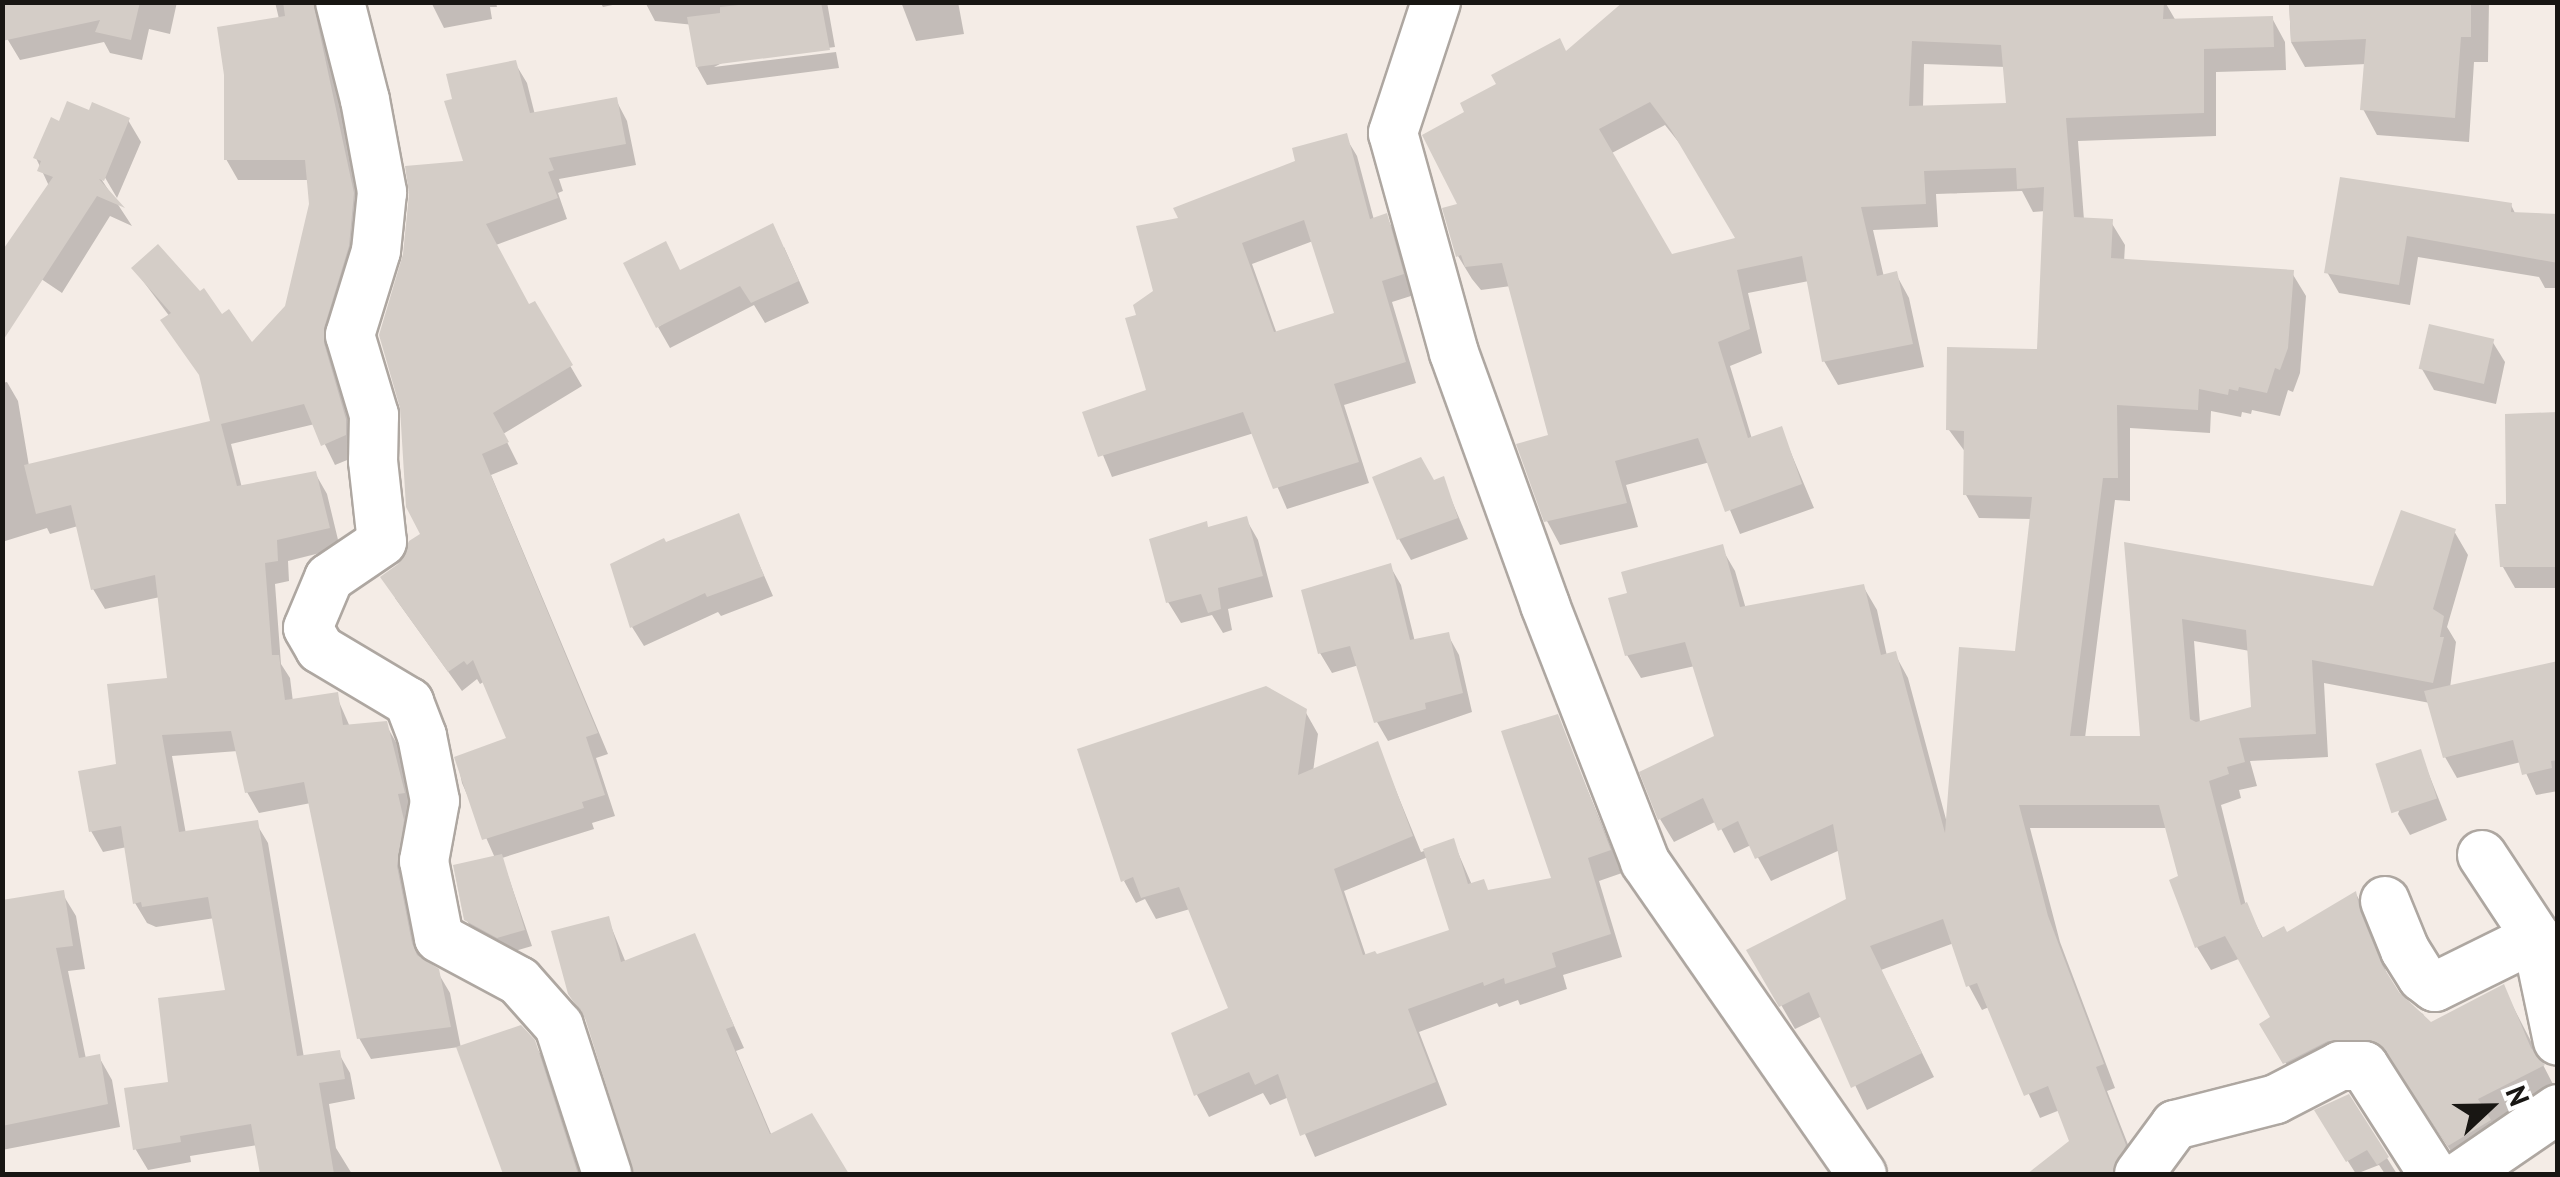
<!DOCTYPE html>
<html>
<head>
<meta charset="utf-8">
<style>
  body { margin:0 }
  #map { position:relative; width:2560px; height:1177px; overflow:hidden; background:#f4ece6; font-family:"PT Sans",sans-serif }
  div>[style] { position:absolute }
  .shadow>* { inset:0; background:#0003 }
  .building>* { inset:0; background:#d4cdc7; transform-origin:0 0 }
  .roads { filter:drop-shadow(2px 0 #aea7a1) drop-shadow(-2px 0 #aea7a1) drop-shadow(0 2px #aea7a1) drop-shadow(0 -2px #aea7a1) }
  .minor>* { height:48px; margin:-24px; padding:0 24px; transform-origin:24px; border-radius:24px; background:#fff }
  span { translate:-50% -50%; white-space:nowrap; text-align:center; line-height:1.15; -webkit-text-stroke:8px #fff; paint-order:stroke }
  .frame { position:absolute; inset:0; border:5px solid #181613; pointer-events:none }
  .north { position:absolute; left:2440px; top:1057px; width:100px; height:100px; -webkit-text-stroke:8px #fff; paint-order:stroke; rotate:68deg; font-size:28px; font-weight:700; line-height:40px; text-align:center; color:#181613 }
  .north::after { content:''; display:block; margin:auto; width:35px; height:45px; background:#181613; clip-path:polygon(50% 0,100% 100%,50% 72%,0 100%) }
</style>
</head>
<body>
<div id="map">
  <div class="shadow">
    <i style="clip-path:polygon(2px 2px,177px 2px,170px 34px,149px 29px,142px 60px,110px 53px,104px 42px,20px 60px,8px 40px)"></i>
    <i style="clip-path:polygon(275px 2px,327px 2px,324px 31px,365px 216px,334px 350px,357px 456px,335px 465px,315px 424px,231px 444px,242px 488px,315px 473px,327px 494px,340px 548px,288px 561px,289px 581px,275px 584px,281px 664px,290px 678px,293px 702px,336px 695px,350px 727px,385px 723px,397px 744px,415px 813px,408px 814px,414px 843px,407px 888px,421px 961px,437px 971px,450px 993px,461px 1048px,533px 1041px,546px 1064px,582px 1174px,505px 1174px,459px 1047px,371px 1059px,359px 1038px,311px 803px,259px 813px,247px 792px,238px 751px,172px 756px,186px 834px,256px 823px,268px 843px,304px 1058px,338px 1052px,350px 1073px,355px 1099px,329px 1104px,336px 1148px,352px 1174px,280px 1174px,276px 1149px,263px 1144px,190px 1156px,191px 1162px,148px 1170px,136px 1150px,126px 1090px,171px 1084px,228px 992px,215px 918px,156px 927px,147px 923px,135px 903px,127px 847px,103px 852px,91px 831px,119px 766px,170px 681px,160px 597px,105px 609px,93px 589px,78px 526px,50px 534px,47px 528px,2px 542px,2px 383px,7px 382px,18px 401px,29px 466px,213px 423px,203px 380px,170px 317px,134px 269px,221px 317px,252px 346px,287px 308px,312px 204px,309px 180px,238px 180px,226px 159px,279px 19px)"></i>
    <i style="clip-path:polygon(431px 2px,496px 2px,497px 7px,490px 7px,492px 19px,444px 28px)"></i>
    <i style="clip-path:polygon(600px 2px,627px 2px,603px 7px)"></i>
    <i style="clip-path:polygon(645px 2px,827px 2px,835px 47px,726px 61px,714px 67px,836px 52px,839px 68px,707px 85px,697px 67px,763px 32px,655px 21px)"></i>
    <i style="clip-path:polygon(901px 2px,958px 2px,964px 34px,916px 41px)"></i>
    <i style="clip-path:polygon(evenodd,1852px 2px,2165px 2px,2176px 21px,2272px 18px,2285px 42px,2286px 70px,2216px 72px,2216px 136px,2078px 141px,2084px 220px,2111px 222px,2125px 245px,2124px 262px,2292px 273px,2306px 296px,2300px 373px,2293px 392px,2288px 390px,2280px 416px,2252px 410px,2251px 414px,2242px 412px,2241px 417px,2211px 411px,2210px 433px,2130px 428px,2130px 501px,2115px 500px,2085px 738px,2143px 738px,2126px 545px,2374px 588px,2454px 531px,2468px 555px,2447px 627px,2456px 642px,2450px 688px,2558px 664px,2558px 791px,2536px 795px,2521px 762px,2457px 778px,2445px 757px,2430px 703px,2324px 683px,2328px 757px,2250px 761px,2257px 786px,2239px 790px,2241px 798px,2221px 805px,2246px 906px,2264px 940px,2287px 936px,2356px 894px,2369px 917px,2388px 978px,2403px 1001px,2423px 1014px,2430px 1025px,2503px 987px,2556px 1090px,2490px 1123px,2502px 1145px,2463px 1169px,2392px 1064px,2342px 1064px,2299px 1086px,2263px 1024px,2274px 1018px,2241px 958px,2211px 970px,2197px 947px,2167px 828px,2030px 828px,2060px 942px,2115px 1088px,2107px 1091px,2138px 1170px,2136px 1174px,2029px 1174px,2072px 1142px,2060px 1110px,2040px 1118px,1989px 1007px,1982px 1010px,1969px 986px,1954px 943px,1881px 970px,1934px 1077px,1867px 1110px,1822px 1016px,1795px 1029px,1750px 951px,1849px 901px,1840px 850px,1771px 881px,1751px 845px,1734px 853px,1717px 821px,1674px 842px,1660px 819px,1717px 737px,1695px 666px,1641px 678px,1627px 655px,1630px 595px,1721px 547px,1735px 571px,1746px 609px,1863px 586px,1877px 610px,1887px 656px,1895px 654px,1908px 678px,1947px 823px,2017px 654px,2032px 519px,1979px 518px,1966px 495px,1966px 453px,1949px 430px,2040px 351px,2046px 211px,2033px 212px,2022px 191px,1936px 194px,1938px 227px,1873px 230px,1884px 277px,1896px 274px,1909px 298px,1924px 367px,1838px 385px,1824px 361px,1809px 281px,1748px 293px,1762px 353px,1730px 366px,1752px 439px,1781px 429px,1814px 508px,1740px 534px,1710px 462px,1626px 485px,1638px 527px,1560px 545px,1547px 521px,1551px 437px,1511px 286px,1481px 290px,1472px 279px,1458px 256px,1460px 206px,1566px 55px,1852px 2px,1924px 64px,2006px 67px,2009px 105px,1923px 108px,1924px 64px,1852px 2px,1665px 125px,1688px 154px,1738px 240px,1671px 257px,1610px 154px,1665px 125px,1852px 2px,2194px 641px,2250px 651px,2253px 709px,2200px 723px,2194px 641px)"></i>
    <i style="clip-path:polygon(2289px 2px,2489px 2px,2488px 62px,2474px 62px,2469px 142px,2377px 135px,2363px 109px,2366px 64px,2305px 67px,2291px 42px)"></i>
    <i style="clip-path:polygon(515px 63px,527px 83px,535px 115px,616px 100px,627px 121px,636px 165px,559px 179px,563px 191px,558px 193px,567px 219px,496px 245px,529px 307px,534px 304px,582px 386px,503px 434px,518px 464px,491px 475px,608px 754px,596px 758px,615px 816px,592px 823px,594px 829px,502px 858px,532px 946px,508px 953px,476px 936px,466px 919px,495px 858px,462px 783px,457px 759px,509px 740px,485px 681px,480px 684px,477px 679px,462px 691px,395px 598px,400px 566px,423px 534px,466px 163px)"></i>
    <i style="clip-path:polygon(90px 113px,128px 120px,141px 142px,117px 198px,100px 169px,96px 171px,132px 226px,110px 216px,62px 293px,22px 266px,49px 186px,36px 158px,61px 125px)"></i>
    <i style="clip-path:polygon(evenodd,1345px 136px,1357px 156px,1374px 220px,1386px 216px,1397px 237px,1414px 295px,1392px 302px,1416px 383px,1344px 405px,1369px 483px,1287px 509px,1254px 433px,1112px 477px,1086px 414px,1149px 392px,1139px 316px,1156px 292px,1181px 220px,1345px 136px,1313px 241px,1337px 315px,1277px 334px,1252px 264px,1313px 241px)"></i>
    <i style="clip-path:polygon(2342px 180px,2511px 205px,2516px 215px,2558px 216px,2558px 288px,2545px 288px,2539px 277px,2418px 257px,2410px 305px,2339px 293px,2327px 272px)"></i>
    <i style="clip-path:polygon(784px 247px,809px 303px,765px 323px,754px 305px,670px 348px,658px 327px)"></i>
    <i style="clip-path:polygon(2492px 341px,2505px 362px,2496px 404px,2434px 390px,2422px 369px)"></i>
    <i style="clip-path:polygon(2558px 417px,2558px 588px,2515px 588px,2503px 567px,2508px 507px)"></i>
    <i style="clip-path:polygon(1443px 480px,1468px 539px,1411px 560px,1399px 539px,1435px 482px)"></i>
    <i style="clip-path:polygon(738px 516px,773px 596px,721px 616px,718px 612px,644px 646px,632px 627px,665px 545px)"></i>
    <i style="clip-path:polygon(1246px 519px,1258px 540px,1273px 597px,1228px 609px,1232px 630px,1223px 633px,1212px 615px,1181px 623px,1168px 602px,1209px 529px)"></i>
    <i style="clip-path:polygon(1390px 566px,1401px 585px,1415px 642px,1448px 635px,1459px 655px,1472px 712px,1388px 741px,1377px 722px,1359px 665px,1332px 673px,1320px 653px)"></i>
    <i style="clip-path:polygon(evenodd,1305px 711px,1318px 734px,1313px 772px,1377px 744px,1421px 852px,1453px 841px,1472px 885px,1489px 892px,1554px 880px,1557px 717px,1622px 873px,1599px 881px,1622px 957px,1563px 975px,1567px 989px,1520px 1005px,1518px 1000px,1499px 1007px,1497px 1003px,1419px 1032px,1447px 1105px,1315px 1157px,1289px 1097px,1270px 1105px,1263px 1093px,1209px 1117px,1197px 1095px,1231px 1010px,1190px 909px,1156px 919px,1145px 899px,1136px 903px,1124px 881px,1305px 711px,1428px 857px,1452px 931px,1376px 957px,1366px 956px,1344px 891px,1428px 857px)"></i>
    <i style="clip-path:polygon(2420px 752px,2447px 820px,2410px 835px,2398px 814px)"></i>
    <i style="clip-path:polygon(62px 893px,76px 916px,85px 969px,68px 971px,86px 1059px,99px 1057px,112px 1080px,120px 1127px,2px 1150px,2px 902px)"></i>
    <i style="clip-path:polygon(608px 919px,626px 963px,694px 936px,744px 1048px,736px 1051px,772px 1136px,811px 1116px,846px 1174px,636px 1174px,590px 1026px,570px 994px)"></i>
    <i style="clip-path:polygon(2348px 1097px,2387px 1158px,2397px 1174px,2385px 1174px,2379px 1165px,2356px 1174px,2317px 1112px)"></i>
  </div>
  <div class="building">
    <i style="clip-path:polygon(2px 2px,140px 2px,131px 40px,95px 32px,100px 20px,2px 41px)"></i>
    <i style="clip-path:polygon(283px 2px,313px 2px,354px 193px,349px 246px,324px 328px,324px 343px,346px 419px,346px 435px,321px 446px,304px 404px,221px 424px,237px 486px,316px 471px,330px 528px,277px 540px,278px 561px,265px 563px,272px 655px,279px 655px,285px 700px,338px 692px,343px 725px,387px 721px,405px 793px,398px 794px,404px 820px,397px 866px,412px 943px,417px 955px,439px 969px,451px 1027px,357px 1039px,304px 782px,245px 793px,231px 731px,162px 735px,179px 832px,258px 820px,297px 1056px,340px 1050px,345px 1079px,319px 1083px,334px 1174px,260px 1174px,251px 1124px,180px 1136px,181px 1142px,133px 1150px,124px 1088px,168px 1082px,158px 998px,225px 990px,208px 897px,142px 907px,141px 902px,133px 904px,121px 826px,89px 832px,78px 771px,116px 764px,107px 684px,167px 678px,155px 575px,91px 590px,71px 505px,36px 514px,24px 465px,210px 421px,199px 375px,160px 320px,171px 313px,131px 268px,158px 244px,200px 291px,204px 288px,222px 314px,229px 309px,252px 342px,285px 306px,309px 204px,305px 160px,224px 160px,224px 75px,217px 27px,285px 16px)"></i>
    <i style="clip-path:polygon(766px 2px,821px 2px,830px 50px,696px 67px,687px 17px,720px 13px,720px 7px)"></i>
    <i style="clip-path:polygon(evenodd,1623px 2px,2164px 2px,2163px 19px,2273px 16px,2274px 47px,2204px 49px,2204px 113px,2066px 118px,2074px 217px,2113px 219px,2111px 258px,2294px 270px,2288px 348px,2280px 370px,2275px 368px,2267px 393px,2239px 387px,2238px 391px,2229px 389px,2228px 395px,2199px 389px,2198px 410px,2117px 405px,2118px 478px,2103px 478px,2070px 736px,2140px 736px,2124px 542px,2373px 586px,2401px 510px,2456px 529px,2433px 609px,2444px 616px,2440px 637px,2444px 637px,2433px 683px,2312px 660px,2316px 734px,2239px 738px,2245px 762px,2227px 767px,2229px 774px,2209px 781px,2241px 905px,2247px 902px,2262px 938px,2284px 926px,2287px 932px,2356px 891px,2360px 911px,2382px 965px,2399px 992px,2431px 1022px,2504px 984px,2531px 1048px,2545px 1065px,2478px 1099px,2491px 1120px,2448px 1146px,2376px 1042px,2328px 1041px,2283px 1064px,2259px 1024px,2270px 1017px,2225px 936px,2195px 948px,2169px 880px,2178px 876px,2159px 805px,2019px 805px,2048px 916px,2104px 1064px,2096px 1067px,2126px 1145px,2112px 1174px,2027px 1174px,2069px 1141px,2048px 1086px,2024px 1096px,1977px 983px,1966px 987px,1943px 919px,1870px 946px,1922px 1053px,1851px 1088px,1809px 992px,1779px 1007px,1746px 950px,1846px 899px,1833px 824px,1755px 859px,1738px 821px,1718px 831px,1703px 798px,1658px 820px,1639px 772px,1714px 736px,1685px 642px,1625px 656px,1608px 598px,1627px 593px,1621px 572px,1723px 544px,1740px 607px,1864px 584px,1881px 655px,1896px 651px,1945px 833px,1959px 647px,2015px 651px,2032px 497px,1963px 495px,1964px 431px,1946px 430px,1947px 347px,2037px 349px,2044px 187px,2017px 189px,2016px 168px,1924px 171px,1926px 204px,1861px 207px,1877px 276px,1897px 271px,1913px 344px,1822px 362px,1802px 256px,1737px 270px,1750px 329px,1718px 342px,1748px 438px,1782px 426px,1802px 484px,1725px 512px,1698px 438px,1615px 461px,1627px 503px,1544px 522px,1516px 444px,1548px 435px,1502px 263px,1465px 267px,1461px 255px,1456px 257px,1442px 208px,1457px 204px,1422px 135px,1464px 112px,1460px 103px,1496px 84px,1491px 75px,1560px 38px,1566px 51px,1623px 2px,1912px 41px,2001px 45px,2006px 103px,1909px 106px,1912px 41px,1623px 2px,1650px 102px,1671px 130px,1735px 238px,1672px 254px,1599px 129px,1650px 102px,1623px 2px,2182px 619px,2246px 630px,2251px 707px,2196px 722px,2190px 719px,2182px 619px)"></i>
    <i style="clip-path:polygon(2289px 2px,2471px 2px,2471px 37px,2461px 37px,2455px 118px,2360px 110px,2366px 39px,2291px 42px)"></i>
    <i style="clip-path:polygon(516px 60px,530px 113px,617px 97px,626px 144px,549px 158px,554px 170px,548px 172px,558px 198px,486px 224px,529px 304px,535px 301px,573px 365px,493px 413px,509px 442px,482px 454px,598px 733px,586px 737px,605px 795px,582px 802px,584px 808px,482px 840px,454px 757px,506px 738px,473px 660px,467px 665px,464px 661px,448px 672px,380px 577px,398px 564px,409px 541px,420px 534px,406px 507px,400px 408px,379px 335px,403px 254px,409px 194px,405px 166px,463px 161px,444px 101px,452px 99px,446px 74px)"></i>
    <i style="clip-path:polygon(67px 101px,89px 110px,92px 102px,130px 118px,104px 181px,99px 179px,125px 208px,97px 196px,2px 342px,2px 251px,53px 177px,37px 171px,41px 161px,33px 158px,51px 117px,59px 121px)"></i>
    <i style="clip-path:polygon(evenodd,1347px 133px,1370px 219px,1387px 213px,1404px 274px,1382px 281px,1406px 362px,1334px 384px,1359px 462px,1273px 489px,1243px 412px,1098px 457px,1082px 412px,1146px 390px,1125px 318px,1136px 315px,1133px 305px,1153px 291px,1136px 226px,1178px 218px,1173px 208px,1295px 161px,1292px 148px,1347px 133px,1304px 220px,1334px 313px,1274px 332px,1242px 243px,1304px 220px)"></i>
    <i style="clip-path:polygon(2340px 177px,2512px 203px,2511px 212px,2558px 214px,2558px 263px,2407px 236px,2399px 285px,2324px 273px)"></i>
    <i style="clip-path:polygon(773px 223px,799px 281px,751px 303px,740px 286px,656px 328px,623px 263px,666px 241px,680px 270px)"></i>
    <i style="left:2429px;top:324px;width:67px;height:46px;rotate:13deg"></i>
    <i style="clip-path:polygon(2558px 412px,2558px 567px,2500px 567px,2495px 504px,2506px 504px,2505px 414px)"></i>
    <i style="clip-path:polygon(1421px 457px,1434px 480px,1444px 476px,1458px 518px,1397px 540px,1372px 477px)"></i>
    <i style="clip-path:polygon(739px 513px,764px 576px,707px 597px,705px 593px,630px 628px,610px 564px,664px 538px,666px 542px)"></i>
    <i style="clip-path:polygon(1247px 516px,1263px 576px,1218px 588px,1221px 609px,1208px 613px,1201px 594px,1166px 603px,1149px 539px,1207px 521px,1208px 527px)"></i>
    <i style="clip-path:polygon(1391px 563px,1410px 640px,1449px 632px,1463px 693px,1425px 703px,1426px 709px,1374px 723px,1350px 646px,1318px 654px,1301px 590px)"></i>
    <i style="clip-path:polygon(2558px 661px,2558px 760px,2551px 761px,2552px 768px,2522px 775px,2513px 740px,2443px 758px,2424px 691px)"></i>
    <i style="clip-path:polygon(1266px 686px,1307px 709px,1298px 775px,1378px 741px,1413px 836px,1334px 869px,1363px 955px,1375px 951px,1377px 954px,1449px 930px,1423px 849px,1454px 838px,1468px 884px,1484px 879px,1488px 890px,1551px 878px,1501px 731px,1558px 714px,1611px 850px,1588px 858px,1611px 934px,1552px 953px,1556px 967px,1505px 984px,1504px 978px,1484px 986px,1483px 982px,1408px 1009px,1436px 1082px,1300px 1136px,1278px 1074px,1255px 1085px,1249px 1072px,1194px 1096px,1171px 1033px,1228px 1008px,1179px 887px,1141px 898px,1133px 877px,1121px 882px,1077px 749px)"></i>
    <i style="left:2421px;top:749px;width:52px;height:48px;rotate:72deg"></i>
    <i style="clip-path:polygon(502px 854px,525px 930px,497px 938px,464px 920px,453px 865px)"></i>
    <i style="clip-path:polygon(64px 890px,73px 946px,56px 948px,79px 1058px,100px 1054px,108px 1104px,2px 1126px,2px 900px)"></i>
    <i style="clip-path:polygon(609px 916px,621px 962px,695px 933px,734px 1026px,726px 1029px,770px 1134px,812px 1113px,849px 1174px,634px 1174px,585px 1018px,568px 994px,551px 931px)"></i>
    <i style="clip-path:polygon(521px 1025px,535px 1040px,578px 1174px,503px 1174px,456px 1047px)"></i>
    <i style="clip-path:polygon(2349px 1094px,2389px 1157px,2377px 1165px,2367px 1150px,2346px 1162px,2314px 1110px)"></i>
  </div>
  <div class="roads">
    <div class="minor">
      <i style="left:340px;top:2px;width:101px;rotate:75.7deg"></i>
      <i style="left:365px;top:100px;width:94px;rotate:79.5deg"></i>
      <i style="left:382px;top:192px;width:59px;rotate:95.8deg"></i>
      <i style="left:376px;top:251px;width:88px;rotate:107.2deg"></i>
      <i style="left:350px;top:335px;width:84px;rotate:73.3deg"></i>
      <i style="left:374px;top:415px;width:46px;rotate:91.2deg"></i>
      <i style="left:373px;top:461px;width:81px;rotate:83.7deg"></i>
      <i style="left:382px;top:542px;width:64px;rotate:145.8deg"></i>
      <i style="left:329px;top:578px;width:54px;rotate:112.8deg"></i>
      <i style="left:308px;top:628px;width:24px;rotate:60deg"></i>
      <i style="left:320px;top:649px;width:104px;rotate:30.8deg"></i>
      <i style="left:409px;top:702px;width:36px;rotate:69deg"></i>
      <i style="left:422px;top:736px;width:66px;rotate:78.7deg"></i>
      <i style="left:435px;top:801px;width:61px;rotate:100.4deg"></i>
      <i style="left:424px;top:861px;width:78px;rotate:79deg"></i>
      <i style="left:439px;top:938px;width:91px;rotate:28.3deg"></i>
      <i style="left:519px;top:981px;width:60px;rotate:48.4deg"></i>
      <i style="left:559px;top:1026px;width:156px;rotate:72deg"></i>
      <i style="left:1436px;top:2px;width:138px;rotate:108.2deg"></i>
      <i style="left:1393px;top:133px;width:228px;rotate:74.5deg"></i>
      <i style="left:1454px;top:353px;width:268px;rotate:70.1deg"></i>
      <i style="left:1545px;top:605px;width:276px;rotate:68.7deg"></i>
      <i style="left:1645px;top:862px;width:380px;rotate:55.2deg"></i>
      <i style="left:2482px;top:855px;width:98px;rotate:56.6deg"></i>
      <i style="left:2536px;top:937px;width:106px;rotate:78.1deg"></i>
      <i style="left:2385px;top:901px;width:53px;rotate:67.8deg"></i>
      <i style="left:2405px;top:950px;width:32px;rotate:58deg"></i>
      <i style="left:2422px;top:977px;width:16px;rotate:38deg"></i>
      <i style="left:2435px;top:987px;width:113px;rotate:-26.3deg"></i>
      <i style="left:2139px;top:1174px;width:61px;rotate:-53.7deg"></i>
      <i style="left:2175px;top:1125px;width:104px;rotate:-14.4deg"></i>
      <i style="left:2276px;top:1099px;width:72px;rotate:-27.3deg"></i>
      <i style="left:2340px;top:1066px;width:24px"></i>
      <i style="left:2364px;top:1066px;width:128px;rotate:57.4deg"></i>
      <i style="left:2463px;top:1174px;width:115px;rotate:-34.4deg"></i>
    </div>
  </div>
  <div class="frame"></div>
  <div class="north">N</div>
</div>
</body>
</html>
